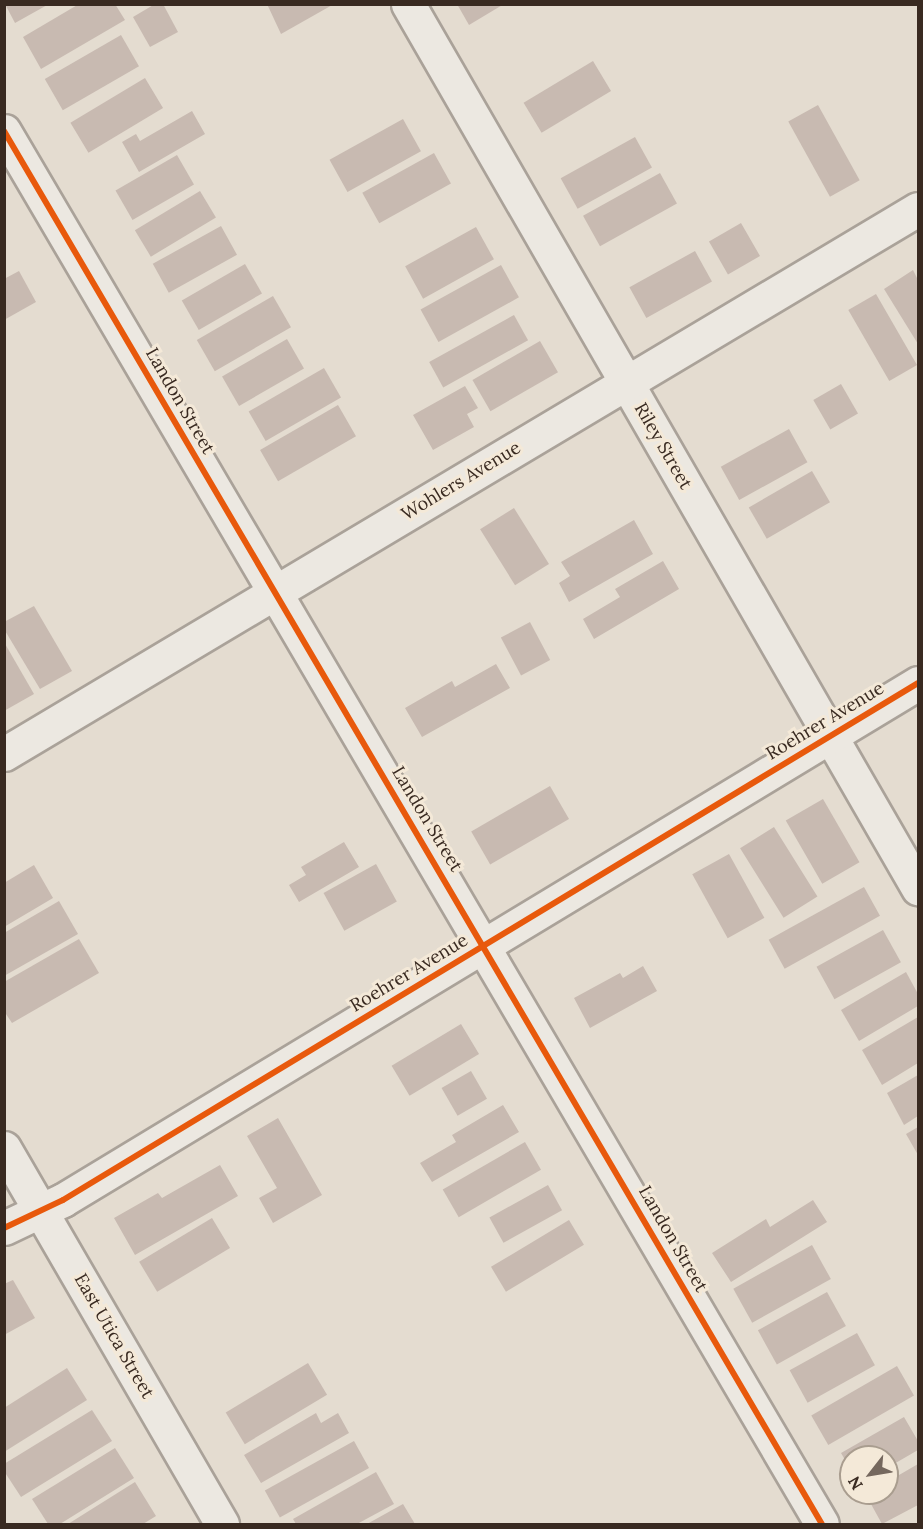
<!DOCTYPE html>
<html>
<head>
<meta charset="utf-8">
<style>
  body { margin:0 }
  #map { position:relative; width:923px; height:1529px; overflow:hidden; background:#e4dcd0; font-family:Lora,serif }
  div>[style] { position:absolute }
  .building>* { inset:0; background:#c8bab1; transform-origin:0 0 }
  .roads { filter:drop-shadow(2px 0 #aaa299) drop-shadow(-2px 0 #aaa299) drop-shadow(0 2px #aaa299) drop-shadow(0 -2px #aaa299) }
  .street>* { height:33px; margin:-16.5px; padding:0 16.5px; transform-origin:16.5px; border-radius:16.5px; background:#ece8e1 }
  .secondary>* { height:33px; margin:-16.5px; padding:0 16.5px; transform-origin:16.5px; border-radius:16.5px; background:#ece8e1 }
  .cycleway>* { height:6px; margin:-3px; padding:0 3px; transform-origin:3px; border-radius:3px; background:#e8590c }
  span { translate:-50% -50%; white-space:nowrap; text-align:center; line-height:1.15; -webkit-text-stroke:6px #f4e9d8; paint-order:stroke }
  .street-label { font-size:18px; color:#392a21 }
  .frame { position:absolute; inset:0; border:6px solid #392a21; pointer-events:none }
  .north { position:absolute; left:839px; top:1445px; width:60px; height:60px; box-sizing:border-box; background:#f4e9d8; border:2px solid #a99d8f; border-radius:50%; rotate:239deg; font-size:16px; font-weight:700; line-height:24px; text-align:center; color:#392a21 }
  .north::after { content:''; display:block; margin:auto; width:21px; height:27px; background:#75685e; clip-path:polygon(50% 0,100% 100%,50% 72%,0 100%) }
</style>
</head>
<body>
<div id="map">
  <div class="building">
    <i style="clip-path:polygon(5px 4px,49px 4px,15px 23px)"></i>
    <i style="clip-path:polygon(79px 4px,115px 4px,125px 20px,41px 69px,23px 37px)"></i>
    <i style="clip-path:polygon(155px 4px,163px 4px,178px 32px,150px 47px,133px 17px)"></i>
    <i style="clip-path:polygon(267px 4px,334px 4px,281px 34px)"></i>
    <i style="clip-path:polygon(457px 4px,504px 4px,469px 25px)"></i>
    <i style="left:121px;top:35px;width:36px;height:88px;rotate:60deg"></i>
    <i style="left:593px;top:61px;width:35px;height:81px;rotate:59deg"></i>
    <i style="left:145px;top:78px;width:35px;height:87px;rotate:59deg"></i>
    <i style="left:818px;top:105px;width:86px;height:34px;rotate:61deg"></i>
    <i style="clip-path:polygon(192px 111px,205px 134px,139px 172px,122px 142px,136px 134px,140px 141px)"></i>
    <i style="left:403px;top:119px;width:37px;height:84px;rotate:61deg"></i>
    <i style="left:635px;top:137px;width:35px;height:85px;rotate:61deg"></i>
    <i style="left:434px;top:153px;width:35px;height:82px;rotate:61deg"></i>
    <i style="left:177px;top:155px;width:34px;height:71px;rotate:60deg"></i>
    <i style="left:660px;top:173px;width:35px;height:88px;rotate:61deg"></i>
    <i style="left:200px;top:191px;width:31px;height:76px;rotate:59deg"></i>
    <i style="left:741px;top:223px;width:38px;height:37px;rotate:60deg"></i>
    <i style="left:221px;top:226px;width:33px;height:78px;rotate:61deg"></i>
    <i style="left:476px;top:227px;width:37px;height:81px;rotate:61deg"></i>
    <i style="left:695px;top:251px;width:35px;height:75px;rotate:61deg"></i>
    <i style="left:245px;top:264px;width:34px;height:73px;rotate:60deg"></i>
    <i style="left:501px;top:265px;width:37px;height:92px;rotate:61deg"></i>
    <i style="clip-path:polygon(913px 270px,918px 280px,918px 344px,884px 289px)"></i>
    <i style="clip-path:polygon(19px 271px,36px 302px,4px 320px,4px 279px)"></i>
    <i style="left:876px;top:294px;width:82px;height:32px;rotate:60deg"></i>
    <i style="left:273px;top:296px;width:36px;height:88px;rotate:60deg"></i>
    <i style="left:514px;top:315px;width:29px;height:97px;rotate:61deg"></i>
    <i style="left:287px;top:339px;width:34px;height:75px;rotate:60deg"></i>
    <i style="left:540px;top:341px;width:36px;height:78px;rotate:60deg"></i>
    <i style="left:324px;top:368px;width:34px;height:87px;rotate:60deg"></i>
    <i style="left:841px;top:384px;width:34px;height:32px;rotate:60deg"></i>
    <i style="clip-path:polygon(465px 386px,478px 408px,467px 414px,474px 427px,433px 450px,413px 415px)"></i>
    <i style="left:338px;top:405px;width:36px;height:90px;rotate:60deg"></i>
    <i style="left:789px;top:429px;width:38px;height:78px;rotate:61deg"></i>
    <i style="left:812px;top:471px;width:36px;height:73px;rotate:60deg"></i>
    <i style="left:514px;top:508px;width:66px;height:40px;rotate:58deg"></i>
    <i style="clip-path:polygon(634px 520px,653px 554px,569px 602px,559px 583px,570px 576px,561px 562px)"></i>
    <i style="clip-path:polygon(663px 561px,679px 589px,594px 639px,583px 619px,620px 597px,615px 589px)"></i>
    <i style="clip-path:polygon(34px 606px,72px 671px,40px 689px,4px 629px,4px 622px)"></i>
    <i style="left:530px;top:622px;width:43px;height:33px;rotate:62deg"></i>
    <i style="clip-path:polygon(4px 642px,34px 694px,4px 711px)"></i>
    <i style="clip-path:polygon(496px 664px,510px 688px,422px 737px,405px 708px,452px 681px,455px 687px)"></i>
    <i style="left:550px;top:786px;width:38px;height:91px;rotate:60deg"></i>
    <i style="left:823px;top:799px;width:73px;height:43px;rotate:60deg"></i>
    <i style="left:774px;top:827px;width:82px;height:40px;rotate:58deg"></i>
    <i style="clip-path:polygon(344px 842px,359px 867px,299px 902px,289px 885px,306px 875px,301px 867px)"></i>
    <i style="left:729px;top:854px;width:73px;height:42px;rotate:61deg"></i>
    <i style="left:376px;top:864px;width:43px;height:60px;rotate:61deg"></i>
    <i style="clip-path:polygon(34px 865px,53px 898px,4px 927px,4px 883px)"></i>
    <i style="left:864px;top:887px;width:33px;height:109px;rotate:61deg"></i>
    <i style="clip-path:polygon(59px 901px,78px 934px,4px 976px,4px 933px)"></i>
    <i style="left:883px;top:930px;width:37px;height:76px;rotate:61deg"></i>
    <i style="clip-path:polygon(79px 939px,99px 973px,12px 1023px,4px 1011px,4px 982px)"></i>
    <i style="clip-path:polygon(643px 966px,657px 991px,590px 1028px,574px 998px,620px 973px,623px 978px)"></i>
    <i style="clip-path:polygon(906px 972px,918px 994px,918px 1006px,859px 1041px,841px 1010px)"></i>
    <i style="clip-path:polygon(918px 1017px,918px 1063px,882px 1085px,862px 1050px)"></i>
    <i style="left:461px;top:1024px;width:35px;height:81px;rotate:59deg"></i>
    <i style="left:471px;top:1071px;width:32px;height:34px;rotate:60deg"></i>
    <i style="clip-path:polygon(918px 1075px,918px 1116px,904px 1125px,887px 1093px)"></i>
    <i style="clip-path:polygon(503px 1105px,519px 1132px,432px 1182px,420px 1163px,456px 1142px,452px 1135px)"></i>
    <i style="clip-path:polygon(278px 1118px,322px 1195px,273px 1223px,259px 1198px,277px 1188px,247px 1136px)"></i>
    <i style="clip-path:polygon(918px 1127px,918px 1155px,906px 1134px)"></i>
    <i style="left:525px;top:1142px;width:32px;height:95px;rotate:60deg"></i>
    <i style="clip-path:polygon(220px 1165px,238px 1196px,135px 1255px,114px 1218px,158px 1193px,162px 1198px)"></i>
    <i style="left:548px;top:1185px;width:29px;height:67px;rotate:61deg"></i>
    <i style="clip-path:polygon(813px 1200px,827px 1222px,731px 1282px,712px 1253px,766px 1219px,770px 1227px)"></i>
    <i style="left:212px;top:1218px;width:35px;height:85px;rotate:59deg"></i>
    <i style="left:569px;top:1220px;width:29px;height:91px;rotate:59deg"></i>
    <i style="left:812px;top:1245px;width:39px;height:90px;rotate:61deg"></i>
    <i style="clip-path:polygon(13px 1280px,35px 1318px,4px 1335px,4px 1284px)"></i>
    <i style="left:827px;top:1292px;width:39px;height:79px;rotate:61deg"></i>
    <i style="left:857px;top:1333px;width:37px;height:77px;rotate:61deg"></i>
    <i style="left:308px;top:1363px;width:37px;height:96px;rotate:59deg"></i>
    <i style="left:897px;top:1366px;width:34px;height:99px;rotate:60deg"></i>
    <i style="clip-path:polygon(67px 1368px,87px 1400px,4px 1452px,4px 1408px)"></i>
    <i style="clip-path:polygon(92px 1410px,112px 1441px,21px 1497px,4px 1471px,4px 1464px)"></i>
    <i style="clip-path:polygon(316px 1413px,321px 1423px,338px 1413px,349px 1433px,261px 1483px,244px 1455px)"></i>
    <i style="clip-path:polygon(904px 1417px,918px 1441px,918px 1450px,887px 1468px,887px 1457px,851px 1457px,851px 1470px,841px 1453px)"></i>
    <i style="left:354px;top:1441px;width:31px;height:102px;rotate:61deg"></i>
    <i style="clip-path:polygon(115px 1448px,134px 1478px,60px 1524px,48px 1524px,32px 1499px)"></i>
    <i style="clip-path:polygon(918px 1464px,918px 1505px,882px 1524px,866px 1495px,887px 1493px,887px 1482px)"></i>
    <i style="clip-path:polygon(376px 1472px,394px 1504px,357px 1524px,296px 1524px,293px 1519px)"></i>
    <i style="clip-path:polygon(135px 1482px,156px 1516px,143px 1524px,68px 1524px)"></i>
    <i style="clip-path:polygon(403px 1504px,415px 1524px,367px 1524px)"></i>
  </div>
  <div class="roads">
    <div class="street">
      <i style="left:408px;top:4px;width:1021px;rotate:60.02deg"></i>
      <i style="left:4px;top:131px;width:1615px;rotate:59.58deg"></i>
      <i style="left:4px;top:754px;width:1064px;rotate:-30.81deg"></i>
      <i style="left:4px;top:1228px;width:65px;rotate:-25.4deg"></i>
      <i style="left:63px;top:1200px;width:999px;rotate:-31.16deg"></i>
    </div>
    <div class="secondary">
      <i style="left:4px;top:1148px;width:435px;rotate:59.9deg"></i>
    </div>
  </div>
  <div class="cycleway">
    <i style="left:4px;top:131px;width:1615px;rotate:59.58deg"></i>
    <i style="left:4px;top:1228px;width:65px;rotate:-25.4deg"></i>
    <i style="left:63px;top:1200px;width:999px;rotate:-31.16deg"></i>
  </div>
  <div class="street-label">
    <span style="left:180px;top:401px;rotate:60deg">Landon Street</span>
    <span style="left:663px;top:446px;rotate:60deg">Riley Street</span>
    <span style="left:461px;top:481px;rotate:-31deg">Wohlers Avenue</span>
    <span style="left:825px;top:721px;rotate:-31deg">Roehrer Avenue</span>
    <span style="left:427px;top:819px;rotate:59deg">Landon Street</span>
    <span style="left:409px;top:973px;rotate:-31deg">Roehrer Avenue</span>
    <span style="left:673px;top:1239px;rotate:60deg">Landon Street</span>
    <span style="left:114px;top:1336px;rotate:60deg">East Utica Street</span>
  </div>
  <div class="frame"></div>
  <div class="north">N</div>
</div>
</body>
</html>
